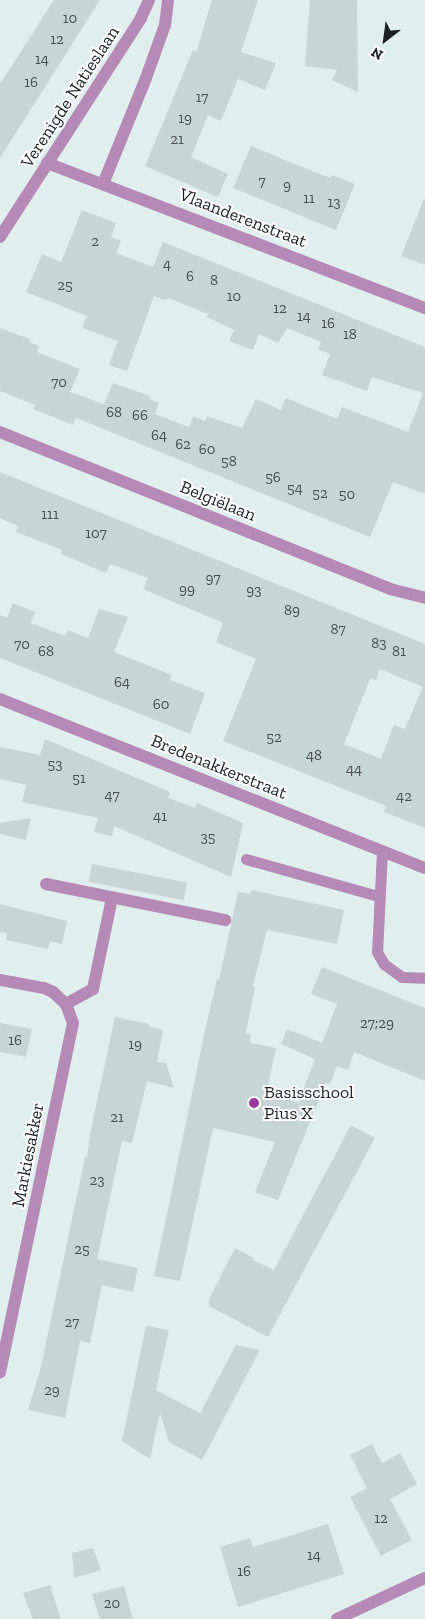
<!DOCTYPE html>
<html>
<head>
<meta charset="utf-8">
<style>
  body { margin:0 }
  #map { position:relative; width:425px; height:1619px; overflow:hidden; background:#e0efee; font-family:"Zilla Slab",serif }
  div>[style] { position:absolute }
  .building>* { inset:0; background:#c7d5d5; transform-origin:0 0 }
  .lane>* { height:11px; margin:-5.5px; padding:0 5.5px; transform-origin:5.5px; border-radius:5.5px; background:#b58ab6 }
  .street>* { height:12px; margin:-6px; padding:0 6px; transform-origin:6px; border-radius:6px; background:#b58ab6 }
  .dots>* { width:14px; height:14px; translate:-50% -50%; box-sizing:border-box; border:2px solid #fff; border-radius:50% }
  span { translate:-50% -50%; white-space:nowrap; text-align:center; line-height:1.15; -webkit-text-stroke:4px #fff; paint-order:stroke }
  .number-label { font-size:15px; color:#474f4f }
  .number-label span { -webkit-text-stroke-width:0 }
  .street-label { font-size:18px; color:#1c2222 }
  .poi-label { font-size:18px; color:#1c2222 }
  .left { translate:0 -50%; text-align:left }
  .north { position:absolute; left:360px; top:15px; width:50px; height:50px; -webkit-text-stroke:4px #fff; paint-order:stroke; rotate:210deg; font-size:14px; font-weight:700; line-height:20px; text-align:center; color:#1c2222 }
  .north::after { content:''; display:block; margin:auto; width:18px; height:22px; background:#1c2222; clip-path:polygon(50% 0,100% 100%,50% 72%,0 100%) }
</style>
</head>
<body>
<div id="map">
  <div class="building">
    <i style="clip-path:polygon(54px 0,100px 0,0 158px,0 84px)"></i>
    <i style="clip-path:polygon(212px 0,258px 0,241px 52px,276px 63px,265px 90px,238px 79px,221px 121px,208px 115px,191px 157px,228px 174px,218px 197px,145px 166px,193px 50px,196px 52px)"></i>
    <i style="clip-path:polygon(310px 0,357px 0,358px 92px,332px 80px,337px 70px,305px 66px)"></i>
    <i style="clip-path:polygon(251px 146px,307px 169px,331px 178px,332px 175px,355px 184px,336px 230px,233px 188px)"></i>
    <i style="clip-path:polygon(424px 199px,425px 199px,425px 265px,401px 256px)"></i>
    <i style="clip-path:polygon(82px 210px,116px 223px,111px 237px,121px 241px,116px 253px,153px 267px,163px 242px,425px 347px,425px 494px,393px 482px,370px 537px,76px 418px,73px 425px,33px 409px,35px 405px,0 391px,0 328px,30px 339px,29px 342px,39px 346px,37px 352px,80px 369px,70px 392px,104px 404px,113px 383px,150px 396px,149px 399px,159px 403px,155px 414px,189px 427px,193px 416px,205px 421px,207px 416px,242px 428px,256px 399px,281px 410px,286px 398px,337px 419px,342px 407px,408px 432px,423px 393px,372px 377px,367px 391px,322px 375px,330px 354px,318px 349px,321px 342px,287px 328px,278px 343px,259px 334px,253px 350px,229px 341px,234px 330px,207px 317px,208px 314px,168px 298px,165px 300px,154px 296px,127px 371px,109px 365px,118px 341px,82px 328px,87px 316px,26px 292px,42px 254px,61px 262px)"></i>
    <i style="clip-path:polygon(evenodd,0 472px,425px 644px,425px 828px,384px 812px,386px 806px,223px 741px,256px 659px,216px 642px,223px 623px,143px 589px,148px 578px,110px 564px,106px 573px,61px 554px,62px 550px,16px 532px,18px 526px,0 518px,0 472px,380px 669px,423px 687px,405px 729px,394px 725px,381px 759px,344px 744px,370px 679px,376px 680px,380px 669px)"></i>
    <i style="clip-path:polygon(13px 603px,35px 612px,31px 623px,65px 636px,68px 630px,88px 638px,99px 609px,128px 617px,114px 652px,172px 675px,170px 680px,205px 693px,190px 734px,0 658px,0 615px,7px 618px)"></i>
    <i style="clip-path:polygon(45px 739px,170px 792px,168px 798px,195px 808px,197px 803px,243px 823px,231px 877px,114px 826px,112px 836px,94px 832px,98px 818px,22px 802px,26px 785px,0 779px,0 747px,40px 755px)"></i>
    <i style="clip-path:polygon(31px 818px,26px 840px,0 834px,0 823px)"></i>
    <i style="left:92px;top:864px;width:97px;height:18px;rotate:11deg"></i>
    <i style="clip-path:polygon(252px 890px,344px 910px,337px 944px,267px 930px,253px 986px,255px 987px,246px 1033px,251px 1035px,250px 1043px,276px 1048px,267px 1091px,298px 1103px,315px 1059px,281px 1044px,287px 1029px,322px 1043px,337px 1004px,311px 994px,322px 967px,425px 1008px,425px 1081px,354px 1052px,348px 1070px,337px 1066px,330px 1084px,326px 1083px,278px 1200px,255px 1192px,275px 1142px,213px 1128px,180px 1281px,154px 1276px,206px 1026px,217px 979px,219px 980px,238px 892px,250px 894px)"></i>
    <i style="clip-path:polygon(0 904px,67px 921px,62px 944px,50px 941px,48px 949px,6px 940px,7px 933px,0 932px)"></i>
    <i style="clip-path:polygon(115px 1017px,149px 1024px,148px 1026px,163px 1030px,157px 1062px,166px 1063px,174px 1088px,147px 1081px,132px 1143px,122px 1141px,97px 1259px,138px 1268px,133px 1292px,102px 1285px,90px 1343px,80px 1341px,65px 1418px,28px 1410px,41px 1367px,85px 1157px,87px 1157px,91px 1129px)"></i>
    <i style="clip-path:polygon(0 1023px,32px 1029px,26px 1057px,0 1052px)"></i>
    <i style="clip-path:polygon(351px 1125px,375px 1138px,268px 1337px,209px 1306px,209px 1299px,235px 1248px,254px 1258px,253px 1260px,274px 1270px)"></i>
    <i style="clip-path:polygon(146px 1326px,169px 1330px,156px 1390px,200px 1413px,236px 1345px,260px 1350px,202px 1460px,169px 1442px,160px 1413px,150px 1459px,122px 1441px)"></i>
    <i style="clip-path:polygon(372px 1444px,382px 1463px,400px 1453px,417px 1484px,390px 1499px,412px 1540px,381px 1556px,350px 1497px,367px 1488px,350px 1455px)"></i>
    <i style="clip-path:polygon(328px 1524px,344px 1574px,238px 1607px,220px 1547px,250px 1538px,253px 1547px)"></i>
    <i style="clip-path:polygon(93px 1548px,101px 1570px,74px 1578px,72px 1553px)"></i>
    <i style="clip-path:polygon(50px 1585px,61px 1619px,33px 1619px,23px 1593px)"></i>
    <i style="clip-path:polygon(124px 1586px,133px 1619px,100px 1619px,92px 1594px)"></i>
  </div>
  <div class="lane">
    <i style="left:382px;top:851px;width:101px;rotate:92.8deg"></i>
    <i style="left:377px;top:952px;width:14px;rotate:60deg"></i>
    <i style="left:384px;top:964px;width:22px;rotate:36deg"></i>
    <i style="left:402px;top:977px;width:23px;rotate:2deg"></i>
    <i style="left:246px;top:859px;width:137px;rotate:15.7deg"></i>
  </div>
  <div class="street">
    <i style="left:47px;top:163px;width:405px;rotate:21deg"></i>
    <i style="left:103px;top:184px;width:114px;rotate:-67.9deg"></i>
    <i style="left:146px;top:78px;width:56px;rotate:-70.3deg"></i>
    <i style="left:165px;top:25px;width:25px;rotate:-83deg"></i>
    <i style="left:0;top:237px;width:260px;rotate:-57.2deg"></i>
    <i style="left:141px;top:18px;width:20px;rotate:-66deg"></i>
    <i style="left:0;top:432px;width:420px;rotate:21.9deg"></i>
    <i style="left:390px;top:589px;width:36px;rotate:14deg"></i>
    <i style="left:0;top:699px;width:457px;rotate:21.7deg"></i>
    <i style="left:46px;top:884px;width:183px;rotate:11.4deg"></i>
    <i style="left:0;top:980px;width:45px;rotate:10.3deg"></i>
    <i style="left:44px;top:988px;width:10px;rotate:24deg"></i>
    <i style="left:53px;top:992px;width:18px;rotate:43deg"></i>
    <i style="left:66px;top:1004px;width:20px;rotate:70deg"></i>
    <i style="left:73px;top:1023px;width:357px;rotate:101.8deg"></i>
    <i style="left:66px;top:1004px;width:31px;rotate:-29deg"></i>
    <i style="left:93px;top:989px;width:93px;rotate:-78.2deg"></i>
    <i style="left:337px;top:1619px;width:97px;rotate:-25deg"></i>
  </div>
  <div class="dots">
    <i style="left:254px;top:1103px;background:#9a389f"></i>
  </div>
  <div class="number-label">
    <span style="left:70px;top:19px">10</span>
    <span style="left:57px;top:40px">12</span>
    <span style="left:42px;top:60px">14</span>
    <span style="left:31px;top:83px">16</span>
    <span style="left:202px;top:98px">17</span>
    <span style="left:185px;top:119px">19</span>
    <span style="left:177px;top:140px">21</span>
    <span style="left:262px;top:182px">7</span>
    <span style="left:287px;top:186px">9</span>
    <span style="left:309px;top:199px">11</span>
    <span style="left:334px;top:203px">13</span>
    <span style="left:95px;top:242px">2</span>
    <span style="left:167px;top:265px">4</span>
    <span style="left:190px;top:277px">6</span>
    <span style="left:214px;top:281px">8</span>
    <span style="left:65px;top:286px">25</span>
    <span style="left:234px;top:297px">10</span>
    <span style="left:280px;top:309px">12</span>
    <span style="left:304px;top:317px">14</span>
    <span style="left:328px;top:324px">16</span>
    <span style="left:350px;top:335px">18</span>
    <span style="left:59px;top:383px">70</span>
    <span style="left:114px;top:413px">68</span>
    <span style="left:140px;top:416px">66</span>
    <span style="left:159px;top:436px">64</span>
    <span style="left:183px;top:445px">62</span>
    <span style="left:207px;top:450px">60</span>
    <span style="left:229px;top:462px">58</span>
    <span style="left:273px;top:478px">56</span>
    <span style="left:295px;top:489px">54</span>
    <span style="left:320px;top:494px">52</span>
    <span style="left:347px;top:495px">50</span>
    <span style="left:50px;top:515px">111</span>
    <span style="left:96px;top:534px">107</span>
    <span style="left:213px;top:579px">97</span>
    <span style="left:187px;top:590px">99</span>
    <span style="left:254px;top:591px">93</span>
    <span style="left:292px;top:611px">89</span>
    <span style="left:338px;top:630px">87</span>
    <span style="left:379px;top:644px">83</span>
    <span style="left:22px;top:645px">70</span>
    <span style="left:46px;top:652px">68</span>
    <span style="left:399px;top:652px">81</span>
    <span style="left:122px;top:683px">64</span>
    <span style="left:161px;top:705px">60</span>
    <span style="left:274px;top:738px">52</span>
    <span style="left:314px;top:756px">48</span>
    <span style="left:55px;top:765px">53</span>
    <span style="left:354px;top:770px">44</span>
    <span style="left:79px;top:779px">51</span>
    <span style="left:112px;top:796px">47</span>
    <span style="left:404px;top:797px">42</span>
    <span style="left:160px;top:817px">41</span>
    <span style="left:208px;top:838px">35</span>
    <span style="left:377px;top:1024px">27;29</span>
    <span style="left:15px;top:1041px">16</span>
    <span style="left:135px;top:1045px">19</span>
    <span style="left:117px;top:1118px">21</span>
    <span style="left:97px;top:1181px">23</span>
    <span style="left:82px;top:1250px">25</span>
    <span style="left:72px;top:1323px">27</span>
    <span style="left:52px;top:1391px">29</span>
    <span style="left:381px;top:1519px">12</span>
    <span style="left:314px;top:1556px">14</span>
    <span style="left:244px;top:1572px">16</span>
    <span style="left:112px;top:1604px">20</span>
  </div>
  <div class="street-label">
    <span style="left:70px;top:97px;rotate:-57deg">Verenigde Natieslaan</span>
    <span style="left:243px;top:218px;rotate:21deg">Vlaanderenstraat</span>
    <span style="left:218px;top:501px;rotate:22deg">Belgiëlaan</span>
    <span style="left:219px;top:767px;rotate:22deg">Bredenakkerstraat</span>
    <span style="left:28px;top:1155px;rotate:-79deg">Markiesakker</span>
  </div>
  <div class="poi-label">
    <span class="left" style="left:264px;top:1103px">Basisschool<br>Pius X</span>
  </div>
  <div class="north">N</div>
</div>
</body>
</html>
